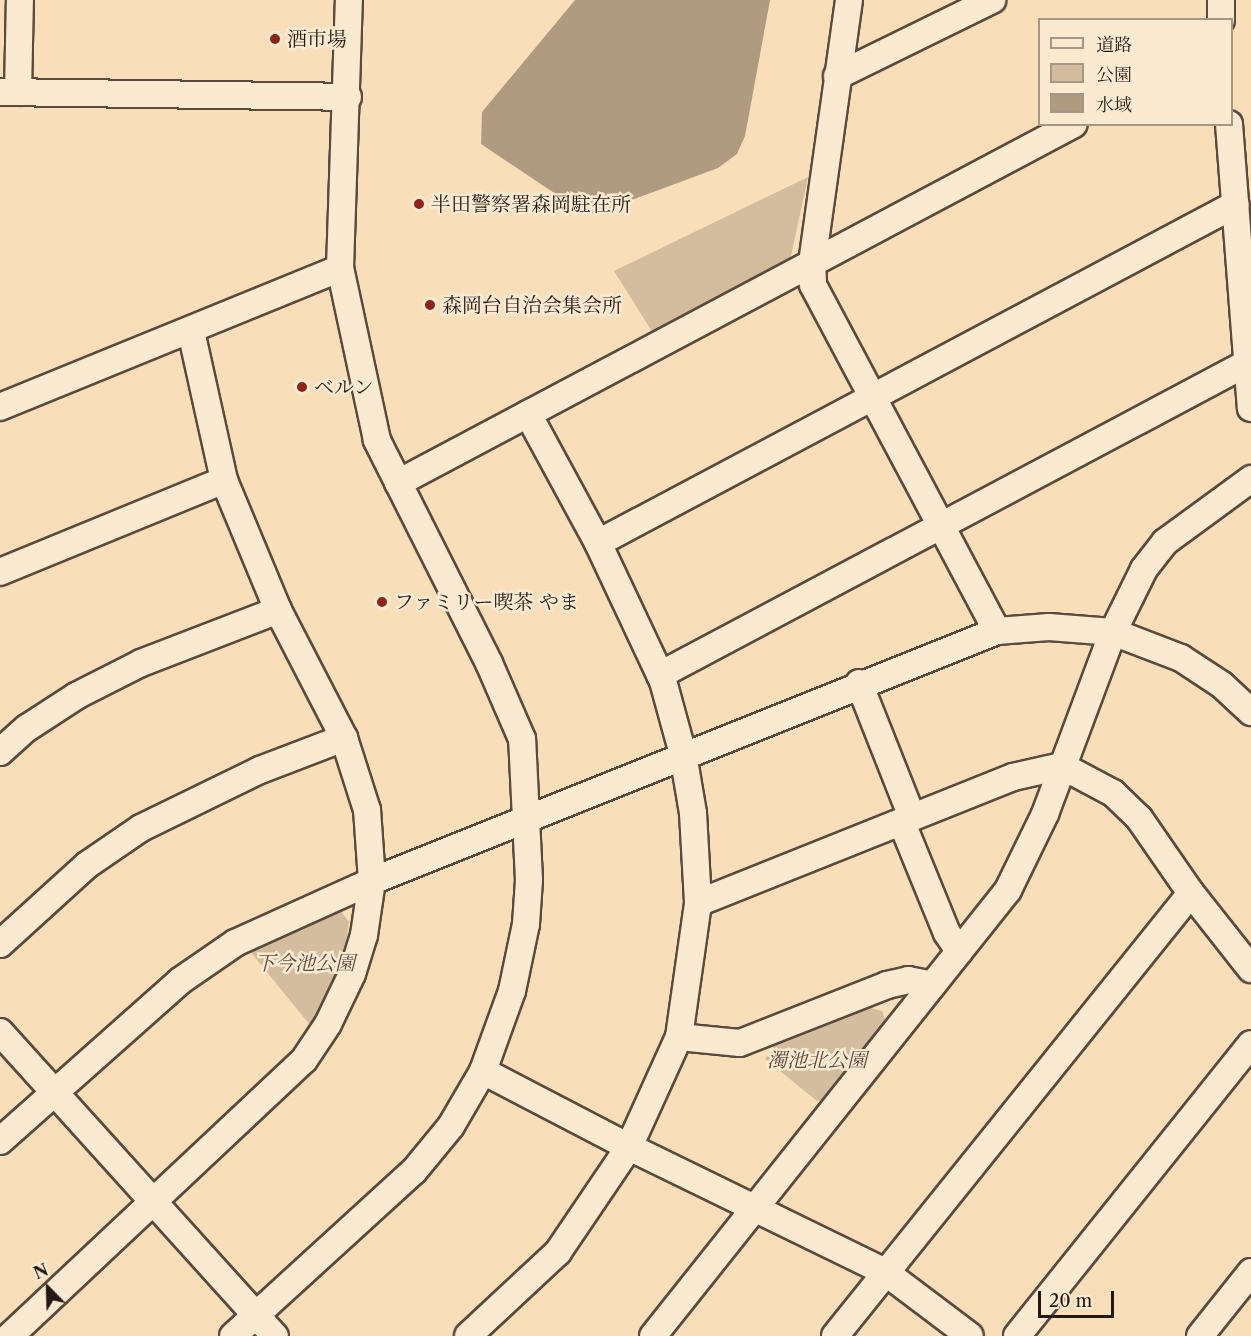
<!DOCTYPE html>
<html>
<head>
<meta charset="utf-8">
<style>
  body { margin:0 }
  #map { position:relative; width:1251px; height:1336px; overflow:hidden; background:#f8dfba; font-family:"Libre Caslon Text","Noto Serif JP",serif }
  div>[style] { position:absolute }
  .green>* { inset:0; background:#d4bd9e }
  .water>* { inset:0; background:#b09b81 }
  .roads { filter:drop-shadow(2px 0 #5a4a3d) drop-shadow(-2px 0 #5a4a3d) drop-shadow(0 2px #5a4a3d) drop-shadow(0 -2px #5a4a3d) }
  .minor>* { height:26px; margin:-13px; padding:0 13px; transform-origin:13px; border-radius:13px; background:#faead2 }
  .dots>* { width:16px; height:16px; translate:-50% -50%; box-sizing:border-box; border:3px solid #faead2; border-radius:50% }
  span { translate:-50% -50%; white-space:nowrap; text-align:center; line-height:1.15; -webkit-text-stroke:5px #faead2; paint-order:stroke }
  .poi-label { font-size:20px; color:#251813 }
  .left { translate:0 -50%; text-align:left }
  .park-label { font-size:20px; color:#5a4a3d; font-style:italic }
  .legend { position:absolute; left:1038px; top:18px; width:195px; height:108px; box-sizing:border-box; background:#faead2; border:2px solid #a59686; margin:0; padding:8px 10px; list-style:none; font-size:18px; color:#251813 }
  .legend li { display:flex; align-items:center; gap:12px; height:30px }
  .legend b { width:30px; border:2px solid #a59686 }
  .north { position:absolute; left:18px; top:1258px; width:60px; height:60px; -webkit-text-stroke:4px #faead2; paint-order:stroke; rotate:337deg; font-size:16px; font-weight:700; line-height:24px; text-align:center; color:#251813 }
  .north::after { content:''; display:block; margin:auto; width:21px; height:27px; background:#251813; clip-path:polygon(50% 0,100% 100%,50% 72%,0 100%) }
  .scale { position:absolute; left:1038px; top:1291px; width:76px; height:27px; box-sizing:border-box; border:3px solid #251813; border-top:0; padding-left:8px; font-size:18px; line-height:21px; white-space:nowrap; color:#251813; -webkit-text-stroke:4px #faead2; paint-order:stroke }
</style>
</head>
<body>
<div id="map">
  <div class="green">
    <i style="clip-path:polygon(808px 177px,790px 261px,653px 333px,614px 271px)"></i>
    <i style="clip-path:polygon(340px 910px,349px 922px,343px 966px,310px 1025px,249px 950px)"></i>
    <i style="clip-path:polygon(864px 1006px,882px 1011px,887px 1026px,830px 1098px,817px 1101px,765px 1059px,777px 1042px)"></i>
  </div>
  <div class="water">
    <i style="clip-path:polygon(575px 0,770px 0,745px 136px,737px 154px,718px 168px,594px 214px,569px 203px,481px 144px,482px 112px)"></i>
  </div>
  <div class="roads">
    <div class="minor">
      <i style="left:849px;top:0;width:266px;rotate:98deg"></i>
      <i style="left:812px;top:263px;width:22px;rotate:87deg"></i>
      <i style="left:813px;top:285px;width:392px;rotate:62deg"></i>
      <i style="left:1221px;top:0;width:20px;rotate:90deg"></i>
      <i style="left:837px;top:76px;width:173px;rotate:-26.1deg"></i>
      <i style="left:0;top:92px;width:348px;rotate:0.8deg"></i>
      <i style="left:18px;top:92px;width:92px;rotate:-88.8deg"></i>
      <i style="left:1229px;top:124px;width:285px;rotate:85.6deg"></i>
      <i style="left:0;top:407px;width:367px;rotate:-22.2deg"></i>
      <i style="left:528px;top:414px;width:147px;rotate:61.5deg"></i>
      <i style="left:598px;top:543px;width:153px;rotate:64.8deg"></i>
      <i style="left:663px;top:681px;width:76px;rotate:74.7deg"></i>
      <i style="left:683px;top:754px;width:60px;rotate:80.4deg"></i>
      <i style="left:693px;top:813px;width:90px;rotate:86.8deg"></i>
      <i style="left:698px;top:903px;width:339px;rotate:-21.8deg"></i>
      <i style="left:1013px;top:777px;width:50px;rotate:-12.7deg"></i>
      <i style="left:1062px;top:766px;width:58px;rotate:27.9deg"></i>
      <i style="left:1113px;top:793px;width:36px;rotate:44deg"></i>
      <i style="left:1139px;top:818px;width:91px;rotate:55.3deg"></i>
      <i style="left:1191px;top:893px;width:97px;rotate:51.7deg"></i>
      <i style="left:398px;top:483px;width:765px;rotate:-27.97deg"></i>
      <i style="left:598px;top:543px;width:722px;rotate:-27.98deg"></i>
      <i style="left:0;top:572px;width:242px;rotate:-22.3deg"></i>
      <i style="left:660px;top:675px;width:669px;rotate:-27.98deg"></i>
      <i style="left:859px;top:683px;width:144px;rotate:68.4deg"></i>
      <i style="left:0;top:752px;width:36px;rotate:-42deg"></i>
      <i style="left:27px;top:728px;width:59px;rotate:-33.1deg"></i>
      <i style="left:76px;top:696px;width:73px;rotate:-26.9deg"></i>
      <i style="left:141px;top:663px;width:147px;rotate:-21.1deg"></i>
      <i style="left:278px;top:610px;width:141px;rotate:-112.6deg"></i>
      <i style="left:224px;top:480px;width:153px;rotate:-102.5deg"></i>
      <i style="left:902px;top:823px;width:119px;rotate:67.8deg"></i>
      <i style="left:947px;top:933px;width:22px;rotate:56deg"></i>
      <i style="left:0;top:944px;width:118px;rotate:-42.2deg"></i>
      <i style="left:87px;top:865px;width:65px;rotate:-34.4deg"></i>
      <i style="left:141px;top:828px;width:132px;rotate:-26deg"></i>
      <i style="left:260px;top:770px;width:90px;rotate:-20.9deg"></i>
      <i style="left:0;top:1032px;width:410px;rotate:47.9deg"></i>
      <i style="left:679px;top:1037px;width:61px;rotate:5.6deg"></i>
      <i style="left:740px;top:1043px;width:158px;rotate:-21.5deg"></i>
      <i style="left:887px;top:985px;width:22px;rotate:-13deg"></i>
      <i style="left:908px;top:980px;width:25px;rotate:11deg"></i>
      <i style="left:483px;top:1071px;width:165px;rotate:27.5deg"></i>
      <i style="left:629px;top:1147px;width:285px;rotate:26deg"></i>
      <i style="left:885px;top:1272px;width:106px;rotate:37deg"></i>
      <i style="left:0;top:1141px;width:241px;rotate:-41.6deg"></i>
      <i style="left:180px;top:981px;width:67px;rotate:-34.6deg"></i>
      <i style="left:235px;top:943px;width:150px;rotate:-24.3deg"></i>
      <i style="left:372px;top:881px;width:673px;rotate:-21.8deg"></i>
      <i style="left:997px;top:631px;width:52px;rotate:-4.4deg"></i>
      <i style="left:1049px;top:627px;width:64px;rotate:4.5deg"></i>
      <i style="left:1113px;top:632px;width:73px;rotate:20.9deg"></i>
      <i style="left:1181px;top:658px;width:49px;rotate:33.4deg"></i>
      <i style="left:1222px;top:685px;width:40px;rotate:43deg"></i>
      <i style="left:10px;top:1336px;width:403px;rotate:-43.2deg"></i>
      <i style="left:304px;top:1060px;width:43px;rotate:-56.3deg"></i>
      <i style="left:328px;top:1024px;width:55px;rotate:-64.4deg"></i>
      <i style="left:352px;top:974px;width:41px;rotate:-72.9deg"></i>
      <i style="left:364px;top:935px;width:55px;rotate:-81.6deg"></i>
      <i style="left:372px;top:881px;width:71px;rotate:-94deg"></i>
      <i style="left:367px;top:810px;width:76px;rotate:-107.7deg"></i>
      <i style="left:344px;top:738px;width:144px;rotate:-117.3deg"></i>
      <i style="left:233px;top:1336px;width:245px;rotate:-42.4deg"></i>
      <i style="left:414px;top:1171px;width:58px;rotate:-50.6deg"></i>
      <i style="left:451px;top:1126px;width:64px;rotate:-59.8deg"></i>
      <i style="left:483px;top:1071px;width:85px;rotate:-70.1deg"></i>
      <i style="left:512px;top:991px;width:68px;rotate:-78.2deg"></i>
      <i style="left:526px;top:924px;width:44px;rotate:-86.1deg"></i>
      <i style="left:529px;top:880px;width:141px;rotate:-92.8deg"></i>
      <i style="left:522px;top:739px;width:83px;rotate:-113.5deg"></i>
      <i style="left:489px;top:663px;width:250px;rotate:-116.7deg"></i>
      <i style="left:377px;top:440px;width:176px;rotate:-102.1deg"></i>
      <i style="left:340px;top:268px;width:268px;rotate:-88.1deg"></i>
      <i style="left:468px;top:1336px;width:123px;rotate:-43deg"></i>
      <i style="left:558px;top:1252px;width:127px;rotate:-55.9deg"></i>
      <i style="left:629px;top:1147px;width:121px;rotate:-65.6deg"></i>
      <i style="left:679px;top:1037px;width:135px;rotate:-81.9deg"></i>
      <i style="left:653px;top:1336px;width:570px;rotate:-51.48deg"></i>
      <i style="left:1008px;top:890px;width:85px;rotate:-64deg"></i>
      <i style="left:1045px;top:814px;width:194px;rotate:-69.5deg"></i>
      <i style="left:1113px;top:632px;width:70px;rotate:-63.8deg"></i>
      <i style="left:1144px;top:569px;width:34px;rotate:-52deg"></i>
      <i style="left:1165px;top:542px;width:107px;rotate:-36.2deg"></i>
      <i style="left:835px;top:1336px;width:568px;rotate:-51.21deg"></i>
      <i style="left:1017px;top:1336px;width:374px;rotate:-51.3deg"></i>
      <i style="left:1200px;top:1336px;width:82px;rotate:-51.4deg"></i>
    </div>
  </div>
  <div class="dots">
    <i style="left:275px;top:39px;background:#8f2418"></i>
    <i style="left:419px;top:204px;background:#8f2418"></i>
    <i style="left:430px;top:305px;background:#8f2418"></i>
    <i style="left:302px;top:387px;background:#8f2418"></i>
    <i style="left:382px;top:602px;background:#8f2418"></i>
  </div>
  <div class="poi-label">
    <span class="left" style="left:287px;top:39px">酒市場</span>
    <span class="left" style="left:431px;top:204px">半田警察署森岡駐在所</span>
    <span class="left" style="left:442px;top:305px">森岡台自治会集会所</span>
    <span class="left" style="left:314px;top:387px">ベルン</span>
    <span class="left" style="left:394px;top:602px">ファミリー喫茶 やま</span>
  </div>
  <div class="park-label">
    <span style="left:305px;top:963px">下今池公園</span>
    <span style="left:817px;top:1060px">濁池北公園</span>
  </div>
  <ul class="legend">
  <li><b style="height:8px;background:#faead2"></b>道路</li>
  <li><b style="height:16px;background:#d4bd9e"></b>公園</li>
  <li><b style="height:16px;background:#b09b81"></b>水域</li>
  </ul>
  <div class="north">N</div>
  <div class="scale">20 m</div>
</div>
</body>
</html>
